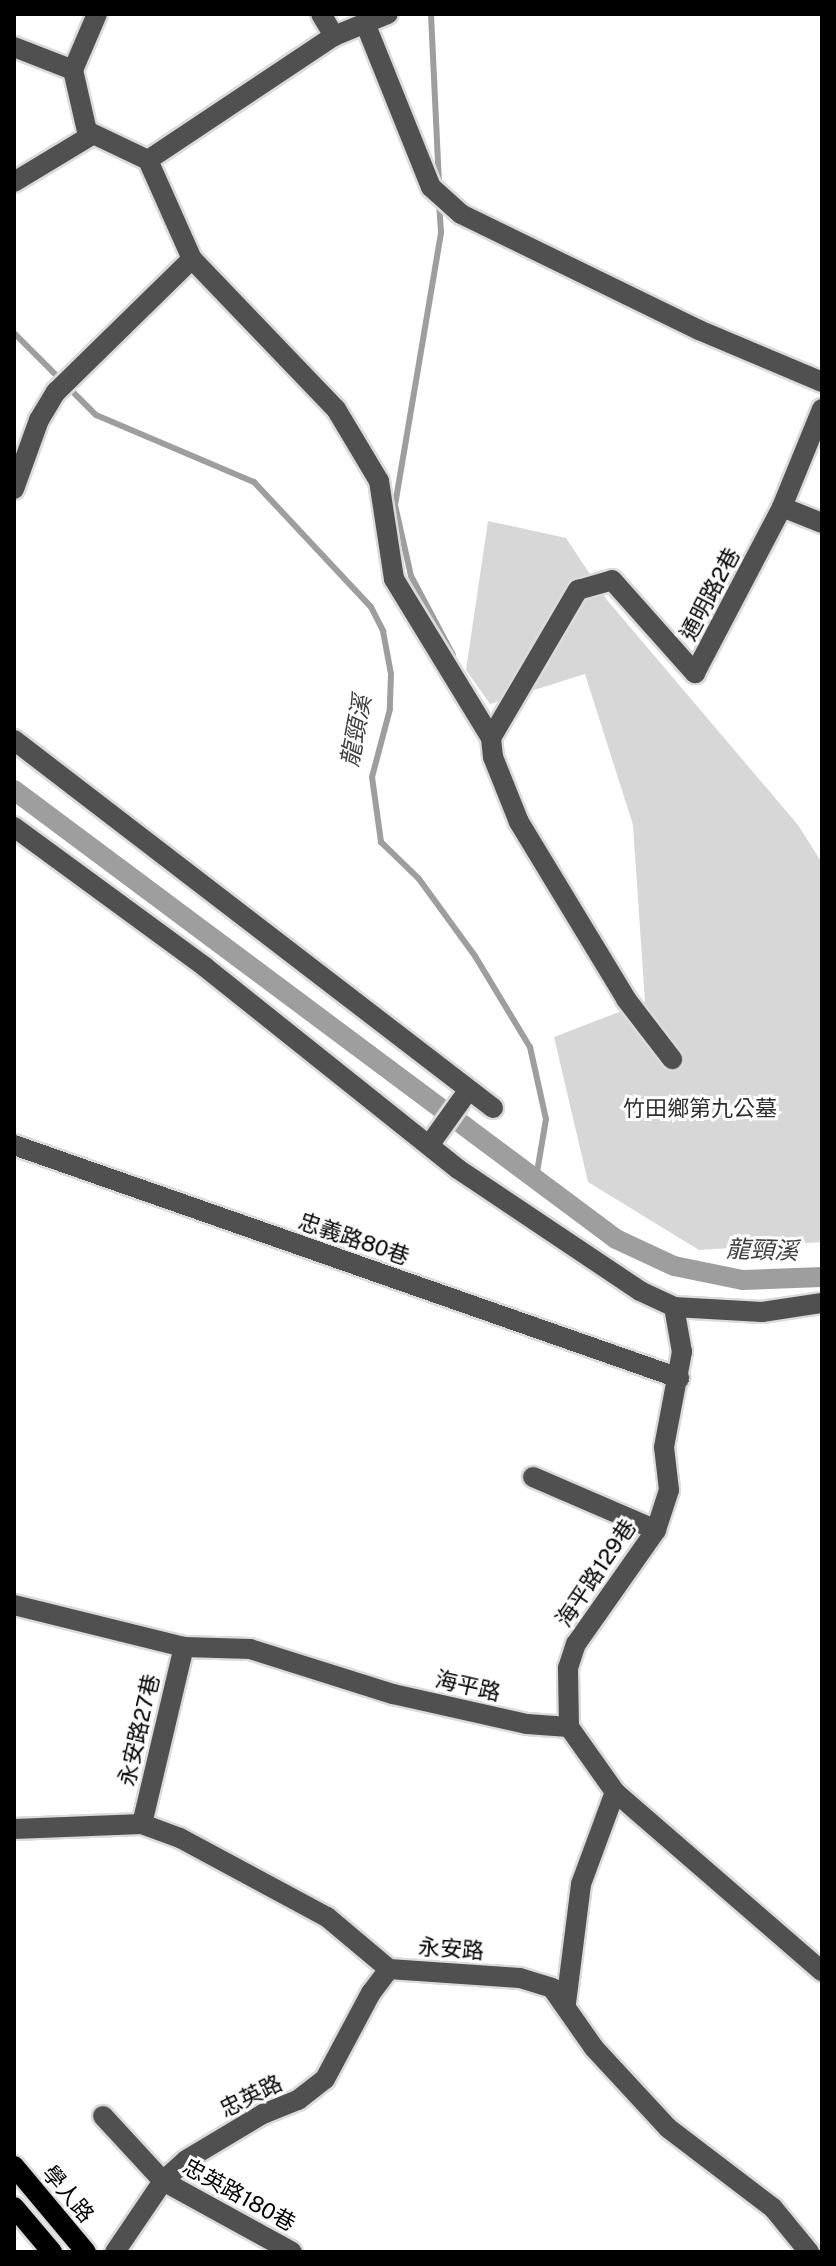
<!DOCTYPE html>
<html>
<head>
<meta charset="utf-8">
<style>
  body { margin:0 }
  #map { position:relative; width:836px; height:2266px; overflow:hidden; background:#fff; font-family:"Public Sans","Noto Sans TC",sans-serif }
  div>[style] { position:absolute }
  .green>* { inset:0; background:#d7d7d7 }
  .stream>* { height:6px; margin:-3px; padding:0 3px; transform-origin:3px; border-radius:3px; background:#9e9e9e }
  .canal>* { height:20px; margin:-10px; padding:0 10px; transform-origin:10px; border-radius:10px; background:#9e9e9e }
  .roads { filter:drop-shadow(2px 0 #dbdbdb) drop-shadow(-2px 0 #dbdbdb) drop-shadow(0 2px #dbdbdb) drop-shadow(0 -2px #dbdbdb) }
  .minor>* { height:20px; margin:-10px; padding:0 10px; transform-origin:10px; border-radius:10px; background:#505050 }
  .major>* { height:20px; margin:-10px; padding:0 10px; transform-origin:10px; border-radius:10px; background:#000 }
  span { translate:-50% -50%; white-space:nowrap; text-align:center; line-height:1.15; -webkit-text-stroke:6px #fff; paint-order:stroke }
  .street-label { font-size:22px; color:#000 }
  .park-label { font-size:22px; color:#2e2e2e }
  .water-label { font-size:24px; color:#3f3f3f; font-style:italic }
  .frame { position:absolute; inset:0; border:16px solid #000; pointer-events:none }
</style>
</head>
<body>
<div id="map">
  <div class="green">
    <i style="clip-path:polygon(488px 521px,566px 538px,607px 600px,798px 825px,822px 863px,822px 1242px,699px 1250px,588px 1182px,554px 1037px,645px 1002px,633px 825px,585px 674px,490px 704px,466px 670px)"></i>
  </div>
  <div class="stream">
    <i style="left:431px;top:14px;width:170px;rotate:87.3deg"></i>
    <i style="left:439px;top:203px;width:30px;rotate:86deg"></i>
    <i style="left:441px;top:233px;width:276px;rotate:99.6deg"></i>
    <i style="left:395px;top:505px;width:73px;rotate:77.3deg"></i>
    <i style="left:411px;top:576px;width:89px;rotate:62deg"></i>
    <i style="left:14px;top:333px;width:116px;rotate:45deg"></i>
    <i style="left:96px;top:415px;width:172px;rotate:23deg"></i>
    <i style="left:254px;top:482px;width:171px;rotate:46.9deg"></i>
    <i style="left:371px;top:607px;width:27px;rotate:63deg"></i>
    <i style="left:383px;top:631px;width:44px;rotate:79.5deg"></i>
    <i style="left:391px;top:674px;width:35px;rotate:92deg"></i>
    <i style="left:390px;top:709px;width:70px;rotate:104.8deg"></i>
    <i style="left:372px;top:777px;width:66px;rotate:82.1deg"></i>
    <i style="left:381px;top:842px;width:53px;rotate:44.2deg"></i>
    <i style="left:419px;top:879px;width:95px;rotate:54deg"></i>
    <i style="left:475px;top:956px;width:106px;rotate:58.9deg"></i>
    <i style="left:530px;top:1047px;width:74px;rotate:77.5deg"></i>
    <i style="left:546px;top:1119px;width:60px;rotate:99.6deg"></i>
  </div>
  <div class="canal">
    <i style="left:14px;top:790px;width:751px;rotate:36.72deg"></i>
    <i style="left:616px;top:1239px;width:64px;rotate:25deg"></i>
    <i style="left:674px;top:1266px;width:70px;rotate:11.5deg"></i>
    <i style="left:743px;top:1280px;width:79px;rotate:-2.2deg"></i>
  </div>
  <div class="roads">
    <div class="minor">
      <i style="left:97px;top:14px;width:61px;rotate:113.2deg"></i>
      <i style="left:73px;top:70px;width:63px;rotate:77.1deg"></i>
      <i style="left:87px;top:131px;width:68px;rotate:25.4deg"></i>
      <i style="left:321px;top:14px;width:26px;rotate:59deg"></i>
      <i style="left:365px;top:23px;width:177px;rotate:68.1deg"></i>
      <i style="left:431px;top:187px;width:40px;rotate:42deg"></i>
      <i style="left:461px;top:214px;width:265px;rotate:26deg"></i>
      <i style="left:699px;top:330px;width:134px;rotate:22.9deg"></i>
      <i style="left:14px;top:47px;width:63px;rotate:21.3deg"></i>
      <i style="left:148px;top:160px;width:224px;rotate:-33.7deg"></i>
      <i style="left:334px;top:36px;width:58px;rotate:-22.2deg"></i>
      <i style="left:14px;top:182px;width:91px;rotate:-31.1deg"></i>
      <i style="left:192px;top:259px;width:208px;rotate:46.2deg"></i>
      <i style="left:336px;top:409px;width:84px;rotate:59.2deg"></i>
      <i style="left:379px;top:481px;width:99px;rotate:81.3deg"></i>
      <i style="left:394px;top:579px;width:186px;rotate:58.6deg"></i>
      <i style="left:491px;top:738px;width:19px;rotate:84deg"></i>
      <i style="left:493px;top:757px;width:70px;rotate:68.2deg"></i>
      <i style="left:519px;top:822px;width:207px;rotate:58.8deg"></i>
      <i style="left:626px;top:999px;width:76px;rotate:52.5deg"></i>
      <i style="left:14px;top:489px;width:73px;rotate:-70.1deg"></i>
      <i style="left:39px;top:420px;width:33px;rotate:-59deg"></i>
      <i style="left:56px;top:392px;width:190px;rotate:-44.4deg"></i>
      <i style="left:192px;top:259px;width:108px;rotate:-114deg"></i>
      <i style="left:782px;top:507px;width:43px;rotate:21.8deg"></i>
      <i style="left:491px;top:738px;width:172px;rotate:-59.6deg"></i>
      <i style="left:578px;top:590px;width:35px;rotate:-16deg"></i>
      <i style="left:612px;top:580px;width:125px;rotate:48.3deg"></i>
      <i style="left:695px;top:673px;width:187px;rotate:-62.3deg"></i>
      <i style="left:782px;top:507px;width:106px;rotate:-67.8deg"></i>
      <i style="left:14px;top:740px;width:604px;rotate:37.53deg"></i>
      <i style="left:14px;top:827px;width:237px;rotate:36.2deg"></i>
      <i style="left:205px;top:967px;width:324px;rotate:38.6deg"></i>
      <i style="left:458px;top:1169px;width:219px;rotate:33.8deg"></i>
      <i style="left:640px;top:1291px;width:38px;rotate:25deg"></i>
      <i style="left:674px;top:1307px;width:88px;rotate:3.3deg"></i>
      <i style="left:762px;top:1312px;width:61px;rotate:-8.5deg"></i>
      <i style="left:430px;top:1144px;width:65px;rotate:-54.4deg"></i>
      <i style="left:14px;top:1145px;width:705px;rotate:19.31deg"></i>
      <i style="left:533px;top:1477px;width:134px;rotate:23.3deg"></i>
      <i style="left:14px;top:1605px;width:175px;rotate:13.9deg"></i>
      <i style="left:184px;top:1647px;width:66px;rotate:1.7deg"></i>
      <i style="left:250px;top:1649px;width:150px;rotate:17.5deg"></i>
      <i style="left:393px;top:1694px;width:137px;rotate:12.6deg"></i>
      <i style="left:527px;top:1724px;width:42px;rotate:4.1deg"></i>
      <i style="left:569px;top:1727px;width:80px;rotate:54.7deg"></i>
      <i style="left:615px;top:1792px;width:274px;rotate:40.9deg"></i>
      <i style="left:569px;top:1727px;width:59px;rotate:-91deg"></i>
      <i style="left:568px;top:1668px;width:25px;rotate:-72deg"></i>
      <i style="left:576px;top:1644px;width:139px;rotate:-54.9deg"></i>
      <i style="left:656px;top:1530px;width:42px;rotate:-72deg"></i>
      <i style="left:669px;top:1490px;width:43px;rotate:-96.6deg"></i>
      <i style="left:664px;top:1447px;width:97px;rotate:-79.3deg"></i>
      <i style="left:682px;top:1352px;width:46px;rotate:-100.1deg"></i>
      <i style="left:142px;top:1824px;width:182px;rotate:-76.7deg"></i>
      <i style="left:14px;top:1829px;width:128px;rotate:-2.2deg"></i>
      <i style="left:142px;top:1824px;width:40px;rotate:20.2deg"></i>
      <i style="left:180px;top:1838px;width:167px;rotate:28.3deg"></i>
      <i style="left:327px;top:1917px;width:81px;rotate:40deg"></i>
      <i style="left:389px;top:1969px;width:131px;rotate:3.9deg"></i>
      <i style="left:520px;top:1978px;width:34px;rotate:17deg"></i>
      <i style="left:552px;top:1988px;width:73px;rotate:55deg"></i>
      <i style="left:594px;top:2048px;width:109px;rotate:47.2deg"></i>
      <i style="left:668px;top:2128px;width:132px;rotate:37.3deg"></i>
      <i style="left:773px;top:2208px;width:57px;rotate:50.7deg"></i>
      <i style="left:566px;top:2003px;width:120px;rotate:-82.8deg"></i>
      <i style="left:581px;top:1884px;width:98px;rotate:-69.7deg"></i>
      <i style="left:103px;top:2116px;width:88px;rotate:47.3deg"></i>
      <i style="left:163px;top:2181px;width:147px;rotate:28.8deg"></i>
      <i style="left:115px;top:2252px;width:86px;rotate:-55.9deg"></i>
      <i style="left:163px;top:2181px;width:31px;rotate:-42deg"></i>
      <i style="left:186px;top:2160px;width:90px;rotate:-30.9deg"></i>
      <i style="left:263px;top:2114px;width:38px;rotate:-22deg"></i>
      <i style="left:298px;top:2100px;width:34px;rotate:-38deg"></i>
      <i style="left:325px;top:2079px;width:98px;rotate:-61.9deg"></i>
      <i style="left:371px;top:1993px;width:30px;rotate:-53deg"></i>
    </div>
    <div class="major">
      <i style="left:14px;top:2166px;width:112px;rotate:50.1deg"></i>
      <i style="left:14px;top:2207px;width:59px;rotate:49.8deg"></i>
    </div>
  </div>
  <div class="street-label">
    <span style="left:710px;top:594px;rotate:-62deg">通明路2巷</span>
    <span style="left:354px;top:1239px;rotate:19deg">忠義路80巷</span>
    <span style="left:596px;top:1573px;rotate:-56deg">海平路129巷</span>
    <span style="left:468px;top:1686px;rotate:13deg">海平路</span>
    <span style="left:139px;top:1730px;rotate:-77deg">永安路27巷</span>
    <span style="left:451px;top:1949px;rotate:4deg">永安路</span>
    <span style="left:251px;top:2096px;rotate:-26deg">忠英路</span>
    <span style="left:68px;top:2194px;rotate:50deg">學人路</span>
    <span style="left:239px;top:2195px;rotate:29deg">忠英路180巷</span>
  </div>
  <div class="park-label">
    <span style="left:700px;top:1109px">竹田鄉第九公墓</span>
  </div>
  <div class="water-label">
    <span style="left:356px;top:731px;rotate:-79deg">龍頸溪</span>
    <span style="left:762px;top:1250px;rotate:2deg">龍頸溪</span>
  </div>
  <div class="frame"></div>
</div>
</body>
</html>
